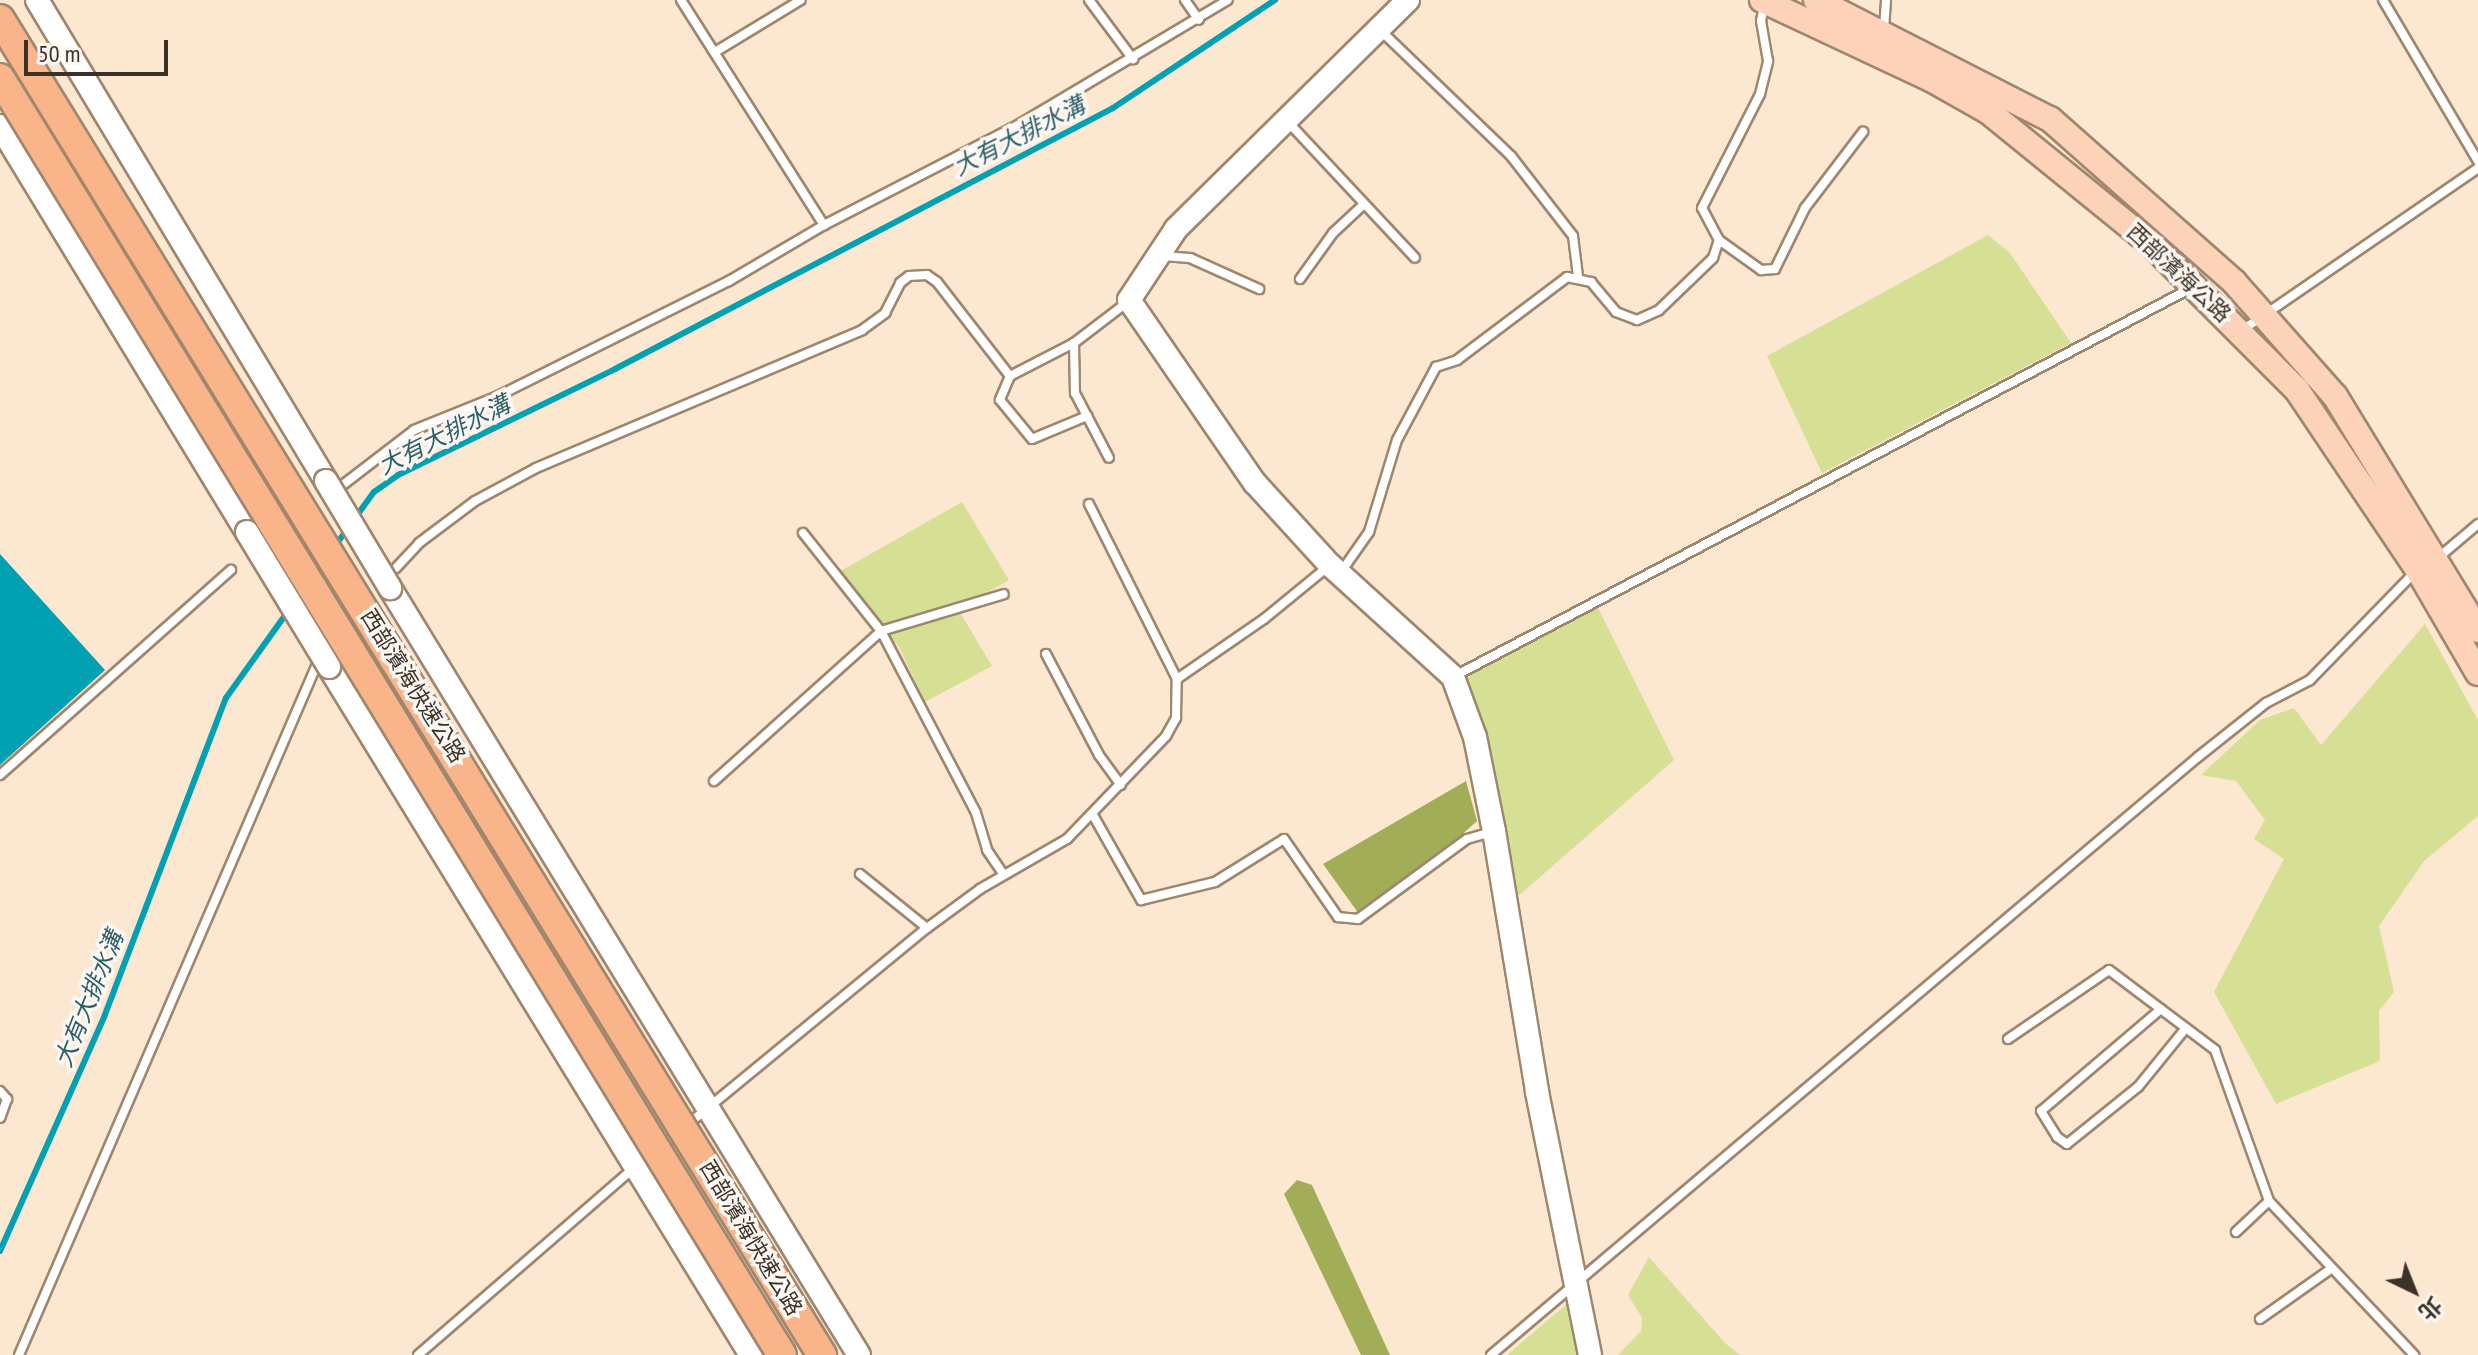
<!DOCTYPE html>
<html>
<head>
<meta charset="utf-8">
<style>
  body { margin:0 }
  #map { position:relative; width:2478px; height:1355px; overflow:hidden; background:#fce7d1; font-family:"PT Sans Narrow","Noto Sans TC",sans-serif }
  div>[style] { position:absolute }
  .green>* { inset:0; background:#d5e095 }
  .forest>* { inset:0; background:#a2ad57 }
  .water>* { inset:0; background:#01a1b3 }
  .stream>* { height:6px; margin:-3px; padding:0 3px; transform-origin:3px; border-radius:3px; background:#01a1b3 }
  .roads { filter:drop-shadow(2px 0 #9f876e) drop-shadow(-2px 0 #9f876e) drop-shadow(0 2px #9f876e) drop-shadow(0 -2px #9f876e) }
  .lane>* { height:8px; margin:-4px; padding:0 4px; transform-origin:4px; border-radius:4px; background:#fff }
  .secondary>* { height:22px; margin:-11px; padding:0 11px; transform-origin:11px; border-radius:11px; background:#fff }
  .primary>* { height:24px; margin:-12px; padding:0 12px; transform-origin:12px; border-radius:12px; background:#fcd2b8 }
  .bridges { filter:drop-shadow(2px 0 #9f876e) drop-shadow(-2px 0 #9f876e) drop-shadow(0 2px #9f876e) drop-shadow(0 -2px #9f876e) }
  .secondary-bridge>* { height:22px; margin:-11px; padding:0 11px; transform-origin:11px; border-radius:11px; background:#fff }
  .highway-bridge>* { height:28px; margin:-14px; padding:0 14px; transform-origin:14px; border-radius:14px; background:#fab489 }
  span { translate:-50% -50%; white-space:nowrap; text-align:center; line-height:1.15; -webkit-text-stroke:7px #fcf7f2; paint-order:stroke }
  .street-label { font-size:22px; color:#3b3126 }
  .water-label { font-size:24px; color:#2c6068; font-style:italic }
  .north { position:absolute; left:2374px; top:1251px; width:80px; height:80px; -webkit-text-stroke:6px #fcf7f2; paint-order:stroke; rotate:137deg; font-size:22px; font-weight:700; line-height:32px; text-align:center; color:#3b3126 }
  .north::after { content:''; display:block; margin:auto; width:28px; height:36px; background:#3b3126; clip-path:polygon(50% 0,100% 100%,50% 72%,0 100%) }
  .scale { position:absolute; left:24px; top:40px; width:144px; height:36px; box-sizing:border-box; border:4px solid #3b3126; border-top:0; padding-left:10px; font-size:24px; line-height:28px; white-space:nowrap; color:#3b3126; -webkit-text-stroke:6px #fcf7f2; paint-order:stroke }
</style>
</head>
<body>
<div id="map">
  <div class="green">
    <i style="clip-path:polygon(1988px 235px,2010px 253px,2071px 343px,1822px 473px,1767px 356px)"></i>
    <i style="clip-path:polygon(962px 502px,1009px 580px,958px 609px,992px 666px,925px 702px,898px 645px,871px 625px,830px 577px)"></i>
    <i style="clip-path:polygon(1596px 604px,1674px 760px,1517px 897px,1483px 719px,1461px 681px)"></i>
    <i style="clip-path:polygon(2425px 624px,2478px 720px,2478px 816px,2424px 861px,2379px 926px,2394px 992px,2379px 1011px,2380px 1061px,2276px 1104px,2214px 992px,2284px 859px,2254px 839px,2265px 820px,2236px 781px,2201px 775px,2260px 720px,2294px 708px,2321px 745px)"></i>
    <i style="clip-path:polygon(1649px 1257px,1725px 1343px,1740px 1355px,1618px 1355px,1641px 1331px,1642px 1318px,1628px 1295px)"></i>
    <i style="clip-path:polygon(1568px 1303px,1579px 1355px,1507px 1355px)"></i>
  </div>
  <div class="forest">
    <i style="clip-path:polygon(1466px 781px,1477px 821px,1386px 903px,1359px 914px,1323px 864px)"></i>
    <i style="clip-path:polygon(1297px 1180px,1312px 1185px,1390px 1355px,1361px 1355px,1284px 1194px)"></i>
  </div>
  <div class="water">
    <i style="clip-path:polygon(0 554px,105px 670px,0 765px)"></i>
  </div>
  <div class="stream">
    <i style="left:355px;top:518px;width:32px;rotate:-54deg"></i>
    <i style="left:374px;top:492px;width:29px;rotate:-35deg"></i>
    <i style="left:398px;top:475px;width:242px;rotate:-26deg"></i>
    <i style="left:615px;top:369px;width:562px;rotate:-27.66deg"></i>
    <i style="left:1113px;top:108px;width:195px;rotate:-33.7deg"></i>
    <i style="left:334px;top:547px;width:25px;rotate:-53deg"></i>
    <i style="left:0;top:1251px;width:256px;rotate:-66deg"></i>
    <i style="left:104px;top:1017px;width:342px;rotate:-69.1deg"></i>
    <i style="left:226px;top:698px;width:107px;rotate:-54.5deg"></i>
  </div>
  <div class="roads">
    <div class="lane">
      <i style="left:681px;top:0;width:267px;rotate:57.6deg"></i>
      <i style="left:1089px;top:0;width:74px;rotate:53.3deg"></i>
      <i style="left:1185px;top:0;width:24px;rotate:55deg"></i>
      <i style="left:2383px;top:0;width:187px;rotate:59.5deg"></i>
      <i style="left:1884px;top:29px;width:29px;rotate:-86deg"></i>
      <i style="left:1380px;top:30px;width:182px;rotate:43.9deg"></i>
      <i style="left:1511px;top:156px;width:101px;rotate:52.2deg"></i>
      <i style="left:1573px;top:236px;width:40px;rotate:82.9deg"></i>
      <i style="left:715px;top:52px;width:100px;rotate:-31.2deg"></i>
      <i style="left:1287px;top:121px;width:187px;rotate:46.9deg"></i>
      <i style="left:1719px;top:240px;width:52px;rotate:35.5deg"></i>
      <i style="left:1761px;top:270px;width:14px;rotate:-4deg"></i>
      <i style="left:1775px;top:269px;width:68px;rotate:-63.8deg"></i>
      <i style="left:1805px;top:208px;width:96px;rotate:-52.7deg"></i>
      <i style="left:1162px;top:256px;width:28px;rotate:4deg"></i>
      <i style="left:1190px;top:258px;width:76px;rotate:24.2deg"></i>
      <i style="left:1300px;top:279px;width:57px;rotate:-54.3deg"></i>
      <i style="left:1333px;top:233px;width:42px;rotate:-43.1deg"></i>
      <i style="left:2241px;top:331px;width:288px;rotate:-34.5deg"></i>
      <i style="left:1074px;top:343px;width:50px;rotate:88.9deg"></i>
      <i style="left:1075px;top:393px;width:73px;rotate:62.4deg"></i>
      <i style="left:1010px;top:376px;width:26px;rotate:113deg"></i>
      <i style="left:1000px;top:400px;width:50px;rotate:50.6deg"></i>
      <i style="left:1032px;top:439px;width:60px;rotate:-22.7deg"></i>
      <i style="left:344px;top:484px;width:88px;rotate:-37.6deg"></i>
      <i style="left:414px;top:430px;width:91px;rotate:-22deg"></i>
      <i style="left:498px;top:396px;width:258px;rotate:-26.5deg"></i>
      <i style="left:729px;top:281px;width:110px;rotate:-30.5deg"></i>
      <i style="left:824px;top:225px;width:218px;rotate:-27.3deg"></i>
      <i style="left:1018px;top:125px;width:244px;rotate:-30.8deg"></i>
      <i style="left:1089px;top:504px;width:196px;rotate:63.3deg"></i>
      <i style="left:803px;top:533px;width:125px;rotate:51.5deg"></i>
      <i style="left:881px;top:631px;width:205px;rotate:62.4deg"></i>
      <i style="left:976px;top:813px;width:39px;rotate:73deg"></i>
      <i style="left:987px;top:850px;width:30px;rotate:56deg"></i>
      <i style="left:2439px;top:557px;width:51px;rotate:-40.2deg"></i>
      <i style="left:396px;top:568px;width:34px;rotate:-47deg"></i>
      <i style="left:419px;top:543px;width:70px;rotate:-36.9deg"></i>
      <i style="left:475px;top:501px;width:69px;rotate:-28.4deg"></i>
      <i style="left:536px;top:468px;width:354px;rotate:-22.9deg"></i>
      <i style="left:862px;top:330px;width:29px;rotate:-36deg"></i>
      <i style="left:885px;top:313px;width:34px;rotate:-63deg"></i>
      <i style="left:900px;top:283px;width:11px;rotate:-38deg"></i>
      <i style="left:909px;top:276px;width:18px;rotate:-3deg"></i>
      <i style="left:927px;top:275px;width:12px;rotate:35deg"></i>
      <i style="left:937px;top:282px;width:119px;rotate:52.2deg"></i>
      <i style="left:1010px;top:376px;width:72px;rotate:-27.3deg"></i>
      <i style="left:1074px;top:343px;width:69px;rotate:-37.4deg"></i>
      <i style="left:1341px;top:572px;width:49px;rotate:-55deg"></i>
      <i style="left:1369px;top:532px;width:96px;rotate:-73.1deg"></i>
      <i style="left:1397px;top:440px;width:83px;rotate:-61.9deg"></i>
      <i style="left:1436px;top:367px;width:22px;rotate:-18deg"></i>
      <i style="left:1457px;top:360px;width:138px;rotate:-37deg"></i>
      <i style="left:1567px;top:277px;width:25px;rotate:12deg"></i>
      <i style="left:1591px;top:282px;width:39px;rotate:50deg"></i>
      <i style="left:1616px;top:312px;width:22px;rotate:21deg"></i>
      <i style="left:1637px;top:320px;width:24px;rotate:-24deg"></i>
      <i style="left:1659px;top:310px;width:75px;rotate:-43.9deg"></i>
      <i style="left:1713px;top:258px;width:19px;rotate:-72deg"></i>
      <i style="left:1719px;top:240px;width:36px;rotate:-118deg"></i>
      <i style="left:1702px;top:208px;width:128px;rotate:-63deg"></i>
      <i style="left:1760px;top:94px;width:34px;rotate:-76deg"></i>
      <i style="left:1768px;top:61px;width:41px;rotate:-99.9deg"></i>
      <i style="left:1761px;top:21px;width:15px;rotate:-79deg"></i>
      <i style="left:1046px;top:654px;width:114px;rotate:62.3deg"></i>
      <i style="left:1099px;top:755px;width:37px;rotate:54deg"></i>
      <i style="left:1453px;top:677px;width:834px;rotate:-27.79deg"></i>
      <i style="left:0;top:775px;width:309px;rotate:-41.6deg"></i>
      <i style="left:714px;top:781px;width:224px;rotate:-41.9deg"></i>
      <i style="left:881px;top:631px;width:128px;rotate:-16.7deg"></i>
      <i style="left:1093px;top:815px;width:98px;rotate:60.5deg"></i>
      <i style="left:1141px;top:900px;width:76px;rotate:-13.7deg"></i>
      <i style="left:1215px;top:882px;width:81px;rotate:-31.9deg"></i>
      <i style="left:1284px;top:839px;width:95px;rotate:55.3deg"></i>
      <i style="left:1338px;top:917px;width:20px;rotate:6deg"></i>
      <i style="left:1358px;top:919px;width:135px;rotate:-36.3deg"></i>
      <i style="left:1467px;top:839px;width:25px;rotate:-16deg"></i>
      <i style="left:860px;top:874px;width:86px;rotate:38.9deg"></i>
      <i style="left:2161px;top:1009px;width:157px;rotate:139.6deg"></i>
      <i style="left:2041px;top:1111px;width:31px;rotate:58deg"></i>
      <i style="left:2057px;top:1137px;width:12px;rotate:35deg"></i>
      <i style="left:2067px;top:1144px;width:91px;rotate:-38.8deg"></i>
      <i style="left:2138px;top:1087px;width:76px;rotate:-50.9deg"></i>
      <i style="left:2008px;top:1039px;width:122px;rotate:-34.3deg"></i>
      <i style="left:2109px;top:970px;width:133px;rotate:37deg"></i>
      <i style="left:2215px;top:1050px;width:160px;rotate:70.3deg"></i>
      <i style="left:0;top:1091px;width:11px;rotate:49deg"></i>
      <i style="left:7px;top:1099px;width:20px;rotate:110deg"></i>
      <i style="left:659px;top:1148px;width:347px;rotate:-39.4deg"></i>
      <i style="left:927px;top:928px;width:66px;rotate:-36.3deg"></i>
      <i style="left:980px;top:889px;width:100px;rotate:-29.9deg"></i>
      <i style="left:1067px;top:839px;width:143px;rotate:-46.1deg"></i>
      <i style="left:1166px;top:736px;width:21px;rotate:-61deg"></i>
      <i style="left:1176px;top:718px;width:39px;rotate:-89deg"></i>
      <i style="left:1177px;top:679px;width:106px;rotate:-34.6deg"></i>
      <i style="left:1264px;top:619px;width:85px;rotate:-39.3deg"></i>
      <i style="left:2236px;top:1232px;width:45px;rotate:-43.2deg"></i>
      <i style="left:2269px;top:1201px;width:212px;rotate:46.7deg"></i>
      <i style="left:2260px;top:1319px;width:88px;rotate:-35.3deg"></i>
      <i style="left:19px;top:1355px;width:753px;rotate:-66.67deg"></i>
      <i style="left:418px;top:1355px;width:284px;rotate:-40.9deg"></i>
      <i style="left:1491px;top:1355px;width:926px;rotate:-40.23deg"></i>
      <i style="left:2198px;top:757px;width:87px;rotate:-38.5deg"></i>
      <i style="left:2266px;top:703px;width:50px;rotate:-27.6deg"></i>
      <i style="left:2310px;top:680px;width:149px;rotate:-45.8deg"></i>
    </div>
    <div class="secondary">
      <i style="left:37px;top:0;width:561px;rotate:59deg"></i>
      <i style="left:1408px;top:0;width:326px;rotate:135.4deg"></i>
      <i style="left:1176px;top:229px;width:85px;rotate:123.5deg"></i>
      <i style="left:1129px;top:300px;width:222px;rotate:55.5deg"></i>
      <i style="left:1255px;top:483px;width:111px;rotate:47.6deg"></i>
      <i style="left:1330px;top:565px;width:166px;rotate:42.3deg"></i>
      <i style="left:1453px;top:677px;width:64px;rotate:69.9deg"></i>
      <i style="left:1475px;top:737px;width:96px;rotate:78.6deg"></i>
      <i style="left:1494px;top:831px;width:265px;rotate:80.6deg"></i>
      <i style="left:1537px;top:1092px;width:268px;rotate:78.6deg"></i>
      <i style="left:0;top:126px;width:475px;rotate:58.7deg"></i>
      <i style="left:390px;top:588px;width:899px;rotate:58.56deg"></i>
      <i style="left:329px;top:667px;width:807px;rotate:58.48deg"></i>
    </div>
    <div class="primary">
      <i style="left:1762px;top:0;width:187px;rotate:25.1deg"></i>
      <i style="left:1931px;top:79px;width:67px;rotate:29.6deg"></i>
      <i style="left:1989px;top:112px;width:206px;rotate:39.1deg"></i>
      <i style="left:2149px;top:242px;width:209px;rotate:45deg"></i>
      <i style="left:2297px;top:390px;width:217px;rotate:56.1deg"></i>
      <i style="left:2418px;top:570px;width:119px;rotate:59.8deg"></i>
      <i style="left:1816px;top:0;width:263px;rotate:27deg"></i>
      <i style="left:2050px;top:119px;width:246px;rotate:41.5deg"></i>
      <i style="left:2234px;top:282px;width:152px;rotate:48.5deg"></i>
      <i style="left:2335px;top:396px;width:274px;rotate:58.6deg"></i>
    </div>
  </div>
  <div class="bridges">
    <div class="secondary-bridge">
      <i style="left:326px;top:481px;width:125px;rotate:59.1deg"></i>
      <i style="left:247px;top:532px;width:158px;rotate:58.7deg"></i>
    </div>
    <div class="highway-bridge">
      <i style="left:0;top:19px;width:1569px;rotate:58.4deg"></i>
      <i style="left:0;top:78px;width:1497px;rotate:58.52deg"></i>
    </div>
  </div>
  <div class="street-label">
    <span style="left:2179px;top:273px;rotate:43deg">西部濱海公路</span>
    <span style="left:413px;top:686px;rotate:58deg">西部濱海快速公路</span>
    <span style="left:751px;top:1238px;rotate:59deg">西部濱海快速公路</span>
  </div>
  <div class="water-label">
    <span style="left:1019px;top:136px;rotate:-27deg">大有大排水溝</span>
    <span style="left:444px;top:435px;rotate:-27deg">大有大排水溝</span>
    <span style="left:89px;top:999px;rotate:-68deg">大有大排水溝</span>
  </div>
  <div class="north">北</div>
  <div class="scale">50 m</div>
</div>
</body>
</html>
